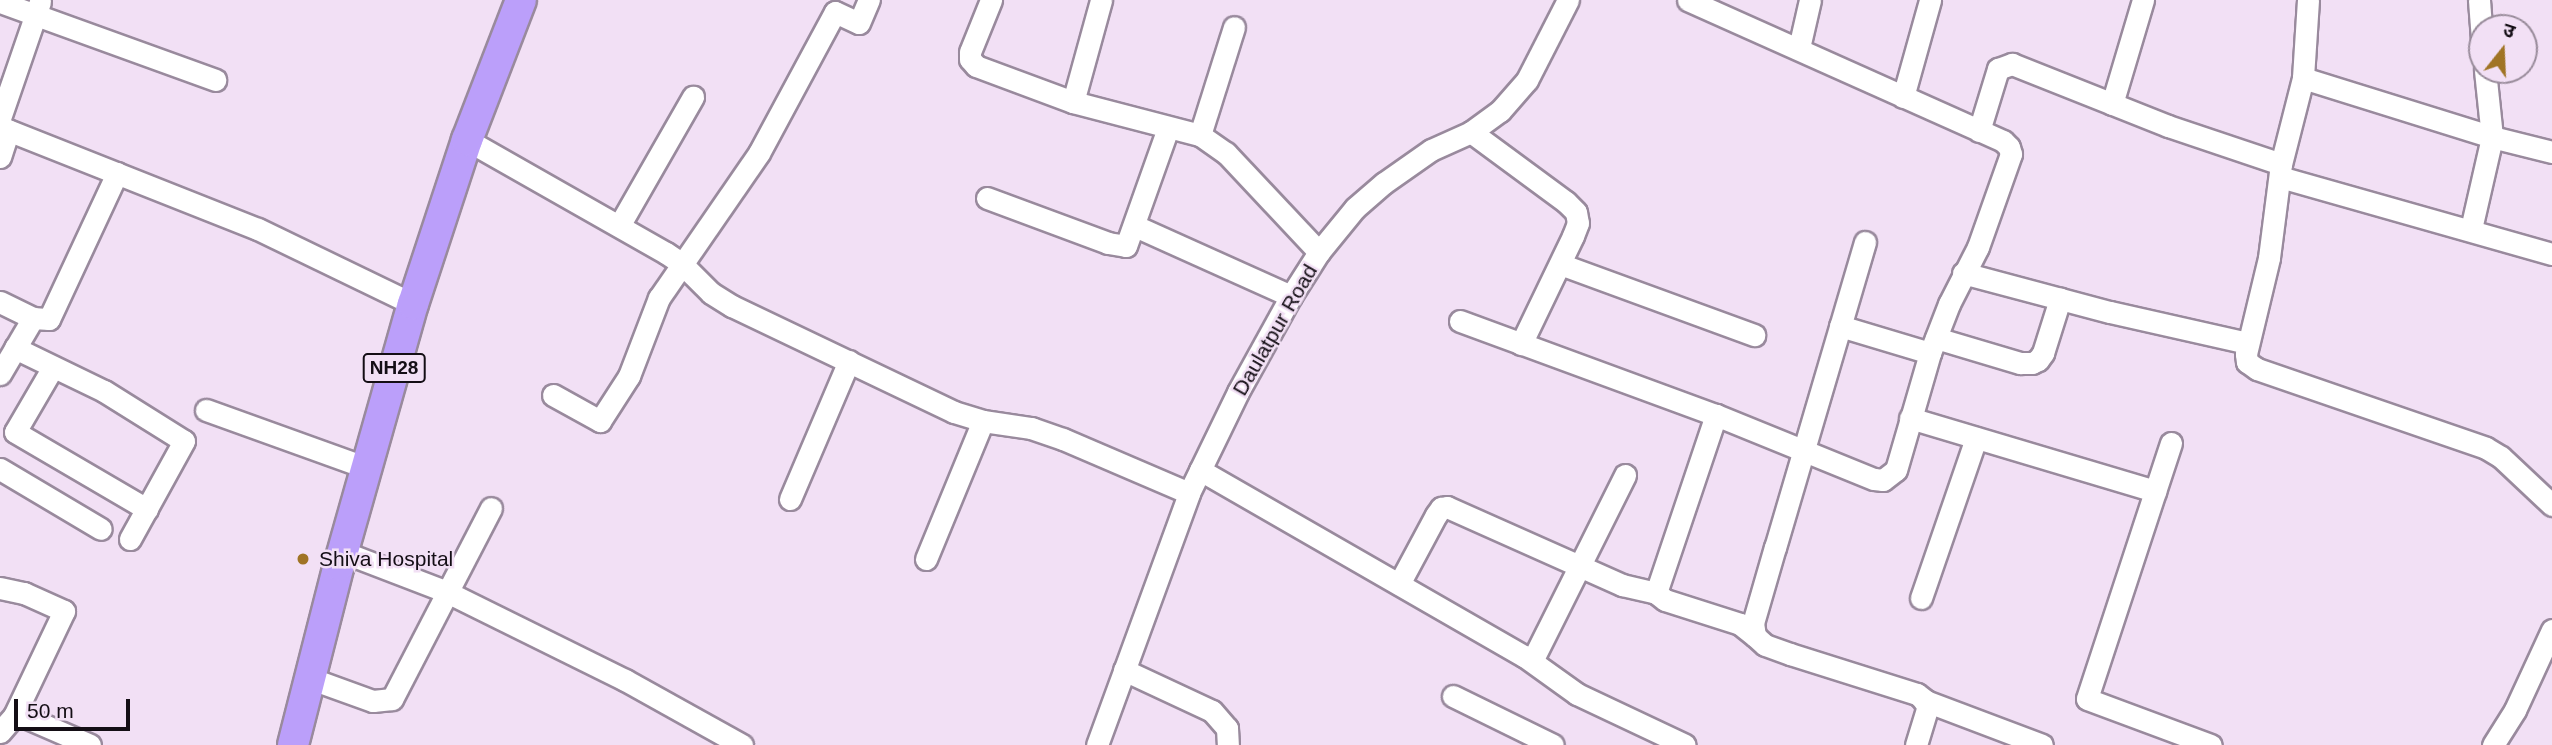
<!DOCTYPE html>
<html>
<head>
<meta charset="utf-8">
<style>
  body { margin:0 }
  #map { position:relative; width:2552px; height:745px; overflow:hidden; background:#f2e0f5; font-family:Arial,"Noto Sans Devanagari",sans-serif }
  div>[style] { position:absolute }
  .roads { filter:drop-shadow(2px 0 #998a9d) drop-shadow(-2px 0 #998a9d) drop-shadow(0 2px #998a9d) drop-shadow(0 -2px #998a9d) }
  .minor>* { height:21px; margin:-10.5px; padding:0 10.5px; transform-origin:10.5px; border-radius:10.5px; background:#fff }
  .highway>* { height:30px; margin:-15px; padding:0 15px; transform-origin:15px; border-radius:15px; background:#bb9ffa }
  .dots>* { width:19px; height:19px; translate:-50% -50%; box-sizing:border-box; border:4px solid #f2e0f5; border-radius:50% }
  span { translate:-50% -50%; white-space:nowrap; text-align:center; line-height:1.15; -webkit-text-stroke:5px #f2e0f5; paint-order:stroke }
  .shield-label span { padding:2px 5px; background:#f2e0f5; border:2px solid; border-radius:5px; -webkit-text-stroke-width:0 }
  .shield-label { font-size:19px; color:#140e15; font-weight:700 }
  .street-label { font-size:21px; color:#140e15 }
  .poi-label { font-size:21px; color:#140e15 }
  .left { translate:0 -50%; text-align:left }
  .north { position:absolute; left:2468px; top:14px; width:70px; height:70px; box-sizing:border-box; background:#f2e0f5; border:2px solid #998c9b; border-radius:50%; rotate:18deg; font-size:19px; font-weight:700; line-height:28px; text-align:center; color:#140e15 }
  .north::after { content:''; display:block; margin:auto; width:24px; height:32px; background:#a07425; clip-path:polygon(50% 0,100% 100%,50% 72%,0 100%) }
  .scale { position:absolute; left:14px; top:699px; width:116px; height:32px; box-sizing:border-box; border:4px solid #140e15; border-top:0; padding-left:9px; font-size:21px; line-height:24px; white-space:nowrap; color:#140e15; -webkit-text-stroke:5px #f2e0f5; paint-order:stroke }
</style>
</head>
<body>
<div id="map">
  <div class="roads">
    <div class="minor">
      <i style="left:991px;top:0;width:56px;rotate:112deg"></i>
      <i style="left:970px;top:52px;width:7px;rotate:90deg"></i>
      <i style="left:970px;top:59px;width:9px;rotate:49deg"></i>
      <i style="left:976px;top:66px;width:103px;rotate:20.4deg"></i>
      <i style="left:1073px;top:102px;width:131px;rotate:14.6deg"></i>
      <i style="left:1200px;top:135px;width:32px;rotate:35deg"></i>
      <i style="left:1226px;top:153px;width:136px;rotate:46.8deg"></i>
      <i style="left:2308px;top:0;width:78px;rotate:93.7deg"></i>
      <i style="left:2303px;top:78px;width:89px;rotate:104.3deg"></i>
      <i style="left:2281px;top:164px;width:95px;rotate:97.3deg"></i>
      <i style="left:2269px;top:258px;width:99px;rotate:103.5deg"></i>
      <i style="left:2246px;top:354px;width:8px;rotate:83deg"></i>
      <i style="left:2247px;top:362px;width:12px;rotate:35deg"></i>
      <i style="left:2257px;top:369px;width:242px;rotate:19deg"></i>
      <i style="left:2486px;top:448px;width:17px;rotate:31deg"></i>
      <i style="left:2501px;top:457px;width:70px;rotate:43.3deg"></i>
      <i style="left:2479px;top:0;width:40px;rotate:85.7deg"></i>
      <i style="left:0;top:2px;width:229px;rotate:19.9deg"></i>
      <i style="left:1799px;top:48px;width:49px;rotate:-77.1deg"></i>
      <i style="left:2303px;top:78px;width:198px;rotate:17.3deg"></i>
      <i style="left:2492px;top:137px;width:62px;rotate:14deg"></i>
      <i style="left:1903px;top:97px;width:101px;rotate:-74.4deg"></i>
      <i style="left:1073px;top:102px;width:106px;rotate:-74.6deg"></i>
      <i style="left:2112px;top:104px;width:109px;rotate:-73.4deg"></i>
      <i style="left:0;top:118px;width:123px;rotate:-71deg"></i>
      <i style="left:0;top:127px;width:277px;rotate:21.6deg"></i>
      <i style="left:258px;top:229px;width:172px;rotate:25.8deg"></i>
      <i style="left:1979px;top:131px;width:65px;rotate:-73deg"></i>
      <i style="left:1998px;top:69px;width:15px;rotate:-20deg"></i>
      <i style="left:2012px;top:64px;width:168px;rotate:21.7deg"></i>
      <i style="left:2168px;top:126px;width:119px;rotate:18.6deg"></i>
      <i style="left:1471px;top:132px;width:118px;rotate:36.4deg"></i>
      <i style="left:1566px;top:202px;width:14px;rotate:45deg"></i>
      <i style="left:1576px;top:212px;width:11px;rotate:80deg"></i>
      <i style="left:1578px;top:223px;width:14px;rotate:111deg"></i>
      <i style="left:1573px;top:236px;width:120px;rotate:115.7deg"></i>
      <i style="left:1200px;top:135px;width:113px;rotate:-72.5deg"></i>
      <i style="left:467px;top:140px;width:229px;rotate:29.6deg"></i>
      <i style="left:666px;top:253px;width:18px;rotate:34deg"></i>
      <i style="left:681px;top:263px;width:42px;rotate:45deg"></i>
      <i style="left:711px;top:293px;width:25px;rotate:32deg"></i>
      <i style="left:732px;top:306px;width:246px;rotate:25.5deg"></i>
      <i style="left:954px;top:412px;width:30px;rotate:17deg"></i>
      <i style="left:983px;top:421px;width:49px;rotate:8.3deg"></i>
      <i style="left:1031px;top:428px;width:34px;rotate:19deg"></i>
      <i style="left:1063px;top:439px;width:137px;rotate:23.2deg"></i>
      <i style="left:0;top:157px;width:28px;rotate:-72deg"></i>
      <i style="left:2280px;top:177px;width:283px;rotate:15.8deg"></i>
      <i style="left:987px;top:198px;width:129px;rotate:20.4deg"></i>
      <i style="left:1108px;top:243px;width:18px;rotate:9deg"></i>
      <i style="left:1126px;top:246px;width:125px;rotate:-70.4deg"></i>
      <i style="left:619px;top:226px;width:149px;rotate:-60.2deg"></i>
      <i style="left:1135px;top:226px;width:171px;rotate:24.2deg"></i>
      <i style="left:2471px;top:229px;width:94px;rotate:-77.1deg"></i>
      <i style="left:2492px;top:137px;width:67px;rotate:-96deg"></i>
      <i style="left:1865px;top:242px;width:318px;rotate:106.4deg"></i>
      <i style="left:1775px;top:547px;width:79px;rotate:106.1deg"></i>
      <i style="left:1753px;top:623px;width:13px;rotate:81deg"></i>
      <i style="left:1755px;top:636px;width:13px;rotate:42deg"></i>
      <i style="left:1765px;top:645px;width:27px;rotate:20deg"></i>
      <i style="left:1790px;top:654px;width:133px;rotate:17.5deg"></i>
      <i style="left:1917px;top:694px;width:11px;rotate:38deg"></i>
      <i style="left:1926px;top:701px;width:8px;rotate:83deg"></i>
      <i style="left:1927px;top:709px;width:38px;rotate:107deg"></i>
      <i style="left:1560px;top:264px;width:207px;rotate:20.1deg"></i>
      <i style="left:1963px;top:273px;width:152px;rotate:14.9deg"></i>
      <i style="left:2110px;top:312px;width:141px;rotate:12.7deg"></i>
      <i style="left:0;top:302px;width:37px;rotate:26deg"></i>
      <i style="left:33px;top:318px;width:16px;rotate:4deg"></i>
      <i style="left:49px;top:319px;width:161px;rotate:-65deg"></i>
      <i style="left:1460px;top:321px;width:273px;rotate:20.2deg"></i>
      <i style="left:1716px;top:415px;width:170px;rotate:22.1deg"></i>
      <i style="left:1874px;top:479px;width:9px;rotate:6deg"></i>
      <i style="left:1883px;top:480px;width:16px;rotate:-38deg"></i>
      <i style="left:1896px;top:470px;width:122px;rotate:-73.8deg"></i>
      <i style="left:1930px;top:353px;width:53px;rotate:-68.8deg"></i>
      <i style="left:1949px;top:304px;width:64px;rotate:-63deg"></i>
      <i style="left:1978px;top:247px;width:99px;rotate:-70.5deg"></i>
      <i style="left:2011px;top:154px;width:7px;rotate:-106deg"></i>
      <i style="left:2009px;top:147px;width:8px;rotate:-135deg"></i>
      <i style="left:2003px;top:141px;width:345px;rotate:-155.9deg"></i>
      <i style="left:1840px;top:326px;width:94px;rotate:16.7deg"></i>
      <i style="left:1936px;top:338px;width:88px;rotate:16.6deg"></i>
      <i style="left:2020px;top:363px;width:12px"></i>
      <i style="left:2032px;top:363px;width:7px;rotate:-27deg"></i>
      <i style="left:2038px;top:360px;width:9px;rotate:-54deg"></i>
      <i style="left:2043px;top:353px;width:57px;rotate:-72.5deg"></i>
      <i style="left:15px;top:348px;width:99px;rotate:25.8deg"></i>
      <i style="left:104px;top:391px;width:94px;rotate:32deg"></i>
      <i style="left:184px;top:441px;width:112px;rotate:118.9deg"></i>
      <i style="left:53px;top:367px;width:75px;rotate:120.3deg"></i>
      <i style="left:15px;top:432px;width:153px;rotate:30.3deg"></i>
      <i style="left:0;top:374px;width:65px;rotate:-59.5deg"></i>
      <i style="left:553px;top:395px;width:54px;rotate:29deg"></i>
      <i style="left:600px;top:421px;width:54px;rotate:-57.2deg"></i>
      <i style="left:629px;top:376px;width:84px;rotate:-69deg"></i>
      <i style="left:659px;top:298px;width:176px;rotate:-55.4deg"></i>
      <i style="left:759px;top:153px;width:160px;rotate:-61.7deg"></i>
      <i style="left:835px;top:12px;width:26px;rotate:25deg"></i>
      <i style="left:859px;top:23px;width:25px;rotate:-67deg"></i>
      <i style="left:206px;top:410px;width:171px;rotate:19.8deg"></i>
      <i style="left:1910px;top:418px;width:256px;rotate:16.6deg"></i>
      <i style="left:2171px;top:443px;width:269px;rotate:108.2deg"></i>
      <i style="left:2087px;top:699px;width:132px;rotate:20.4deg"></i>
      <i style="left:0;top:469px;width:117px;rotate:30.7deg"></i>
      <i style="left:1200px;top:470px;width:374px;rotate:29.9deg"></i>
      <i style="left:1524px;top:656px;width:65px;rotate:35.6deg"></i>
      <i style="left:1577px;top:694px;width:119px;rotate:25.3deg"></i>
      <i style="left:790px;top:499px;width:150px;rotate:-66.9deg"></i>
      <i style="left:343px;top:552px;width:111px;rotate:21deg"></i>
      <i style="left:447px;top:592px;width:199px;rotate:26.3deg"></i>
      <i style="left:625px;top:680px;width:134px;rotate:29.1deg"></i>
      <i style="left:926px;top:559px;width:149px;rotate:-67.6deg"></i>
      <i style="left:1399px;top:584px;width:78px;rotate:-61.8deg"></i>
      <i style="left:1436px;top:515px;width:9px;rotate:-54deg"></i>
      <i style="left:1441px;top:508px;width:6px;rotate:-9deg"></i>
      <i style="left:1447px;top:507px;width:192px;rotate:24deg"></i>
      <i style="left:1622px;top:585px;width:35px;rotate:13deg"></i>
      <i style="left:1656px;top:593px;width:11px;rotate:38deg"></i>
      <i style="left:1665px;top:600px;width:79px;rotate:17.7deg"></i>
      <i style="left:1740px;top:624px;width:19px;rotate:39deg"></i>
      <i style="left:0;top:588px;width:25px;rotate:12deg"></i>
      <i style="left:24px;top:593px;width:44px;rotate:24.2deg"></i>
      <i style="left:64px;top:611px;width:116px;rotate:115.5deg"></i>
      <i style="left:1656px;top:593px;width:188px;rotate:-71.4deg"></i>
      <i style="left:1921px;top:598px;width:169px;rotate:-71deg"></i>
      <i style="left:1532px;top:661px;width:208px;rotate:-63.4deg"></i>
      <i style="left:1124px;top:670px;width:97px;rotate:25deg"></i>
      <i style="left:1212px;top:711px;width:23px;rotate:49deg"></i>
      <i style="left:1227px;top:728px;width:17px;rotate:87deg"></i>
      <i style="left:309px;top:678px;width:68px;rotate:19.8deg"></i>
      <i style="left:373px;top:701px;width:19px;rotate:-6deg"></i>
      <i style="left:392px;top:699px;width:215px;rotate:-62.6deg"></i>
      <i style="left:1453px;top:696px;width:111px;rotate:26.1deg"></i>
      <i style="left:1923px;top:700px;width:127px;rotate:20.7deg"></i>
      <i style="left:0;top:732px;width:21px;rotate:-49deg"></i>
      <i style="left:14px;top:716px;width:9px"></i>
      <i style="left:23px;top:716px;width:73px;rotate:23.4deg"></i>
      <i style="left:1097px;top:745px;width:268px;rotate:-69.9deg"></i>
      <i style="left:1189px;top:493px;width:112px;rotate:-64.1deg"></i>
      <i style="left:1238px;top:392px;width:110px;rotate:-61.1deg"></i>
      <i style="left:1291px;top:296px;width:52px;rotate:-57.5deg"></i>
      <i style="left:1319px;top:252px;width:57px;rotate:-50.7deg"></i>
      <i style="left:1355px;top:208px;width:38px;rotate:-41deg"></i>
      <i style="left:1384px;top:183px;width:57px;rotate:-35.1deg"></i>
      <i style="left:1431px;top:150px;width:44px;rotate:-24.2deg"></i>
      <i style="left:1471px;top:132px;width:36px;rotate:-36deg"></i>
      <i style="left:1500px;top:111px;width:41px;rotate:-48.9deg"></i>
      <i style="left:1527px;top:80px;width:90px;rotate:-62.9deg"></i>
      <i style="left:2493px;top:745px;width:41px;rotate:-57.8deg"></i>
      <i style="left:2515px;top:710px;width:88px;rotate:-65.2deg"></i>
    </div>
    <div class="highway">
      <i style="left:293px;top:745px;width:186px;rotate:-75.7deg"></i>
      <i style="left:339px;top:565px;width:271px;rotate:-74.2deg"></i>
      <i style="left:413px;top:304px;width:173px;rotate:-71.8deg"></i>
      <i style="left:467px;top:140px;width:150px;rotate:-68.9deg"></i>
    </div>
  </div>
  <div class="dots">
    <i style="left:303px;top:559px;background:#a07425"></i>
  </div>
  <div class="shield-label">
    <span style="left:394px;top:368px">NH28</span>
  </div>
  <div class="street-label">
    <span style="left:1275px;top:330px;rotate:-60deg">Daulatpur Road</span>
  </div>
  <div class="poi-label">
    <span class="left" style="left:319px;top:559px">Shiva Hospital</span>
  </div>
  <div class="north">उ</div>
  <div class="scale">50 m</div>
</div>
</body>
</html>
